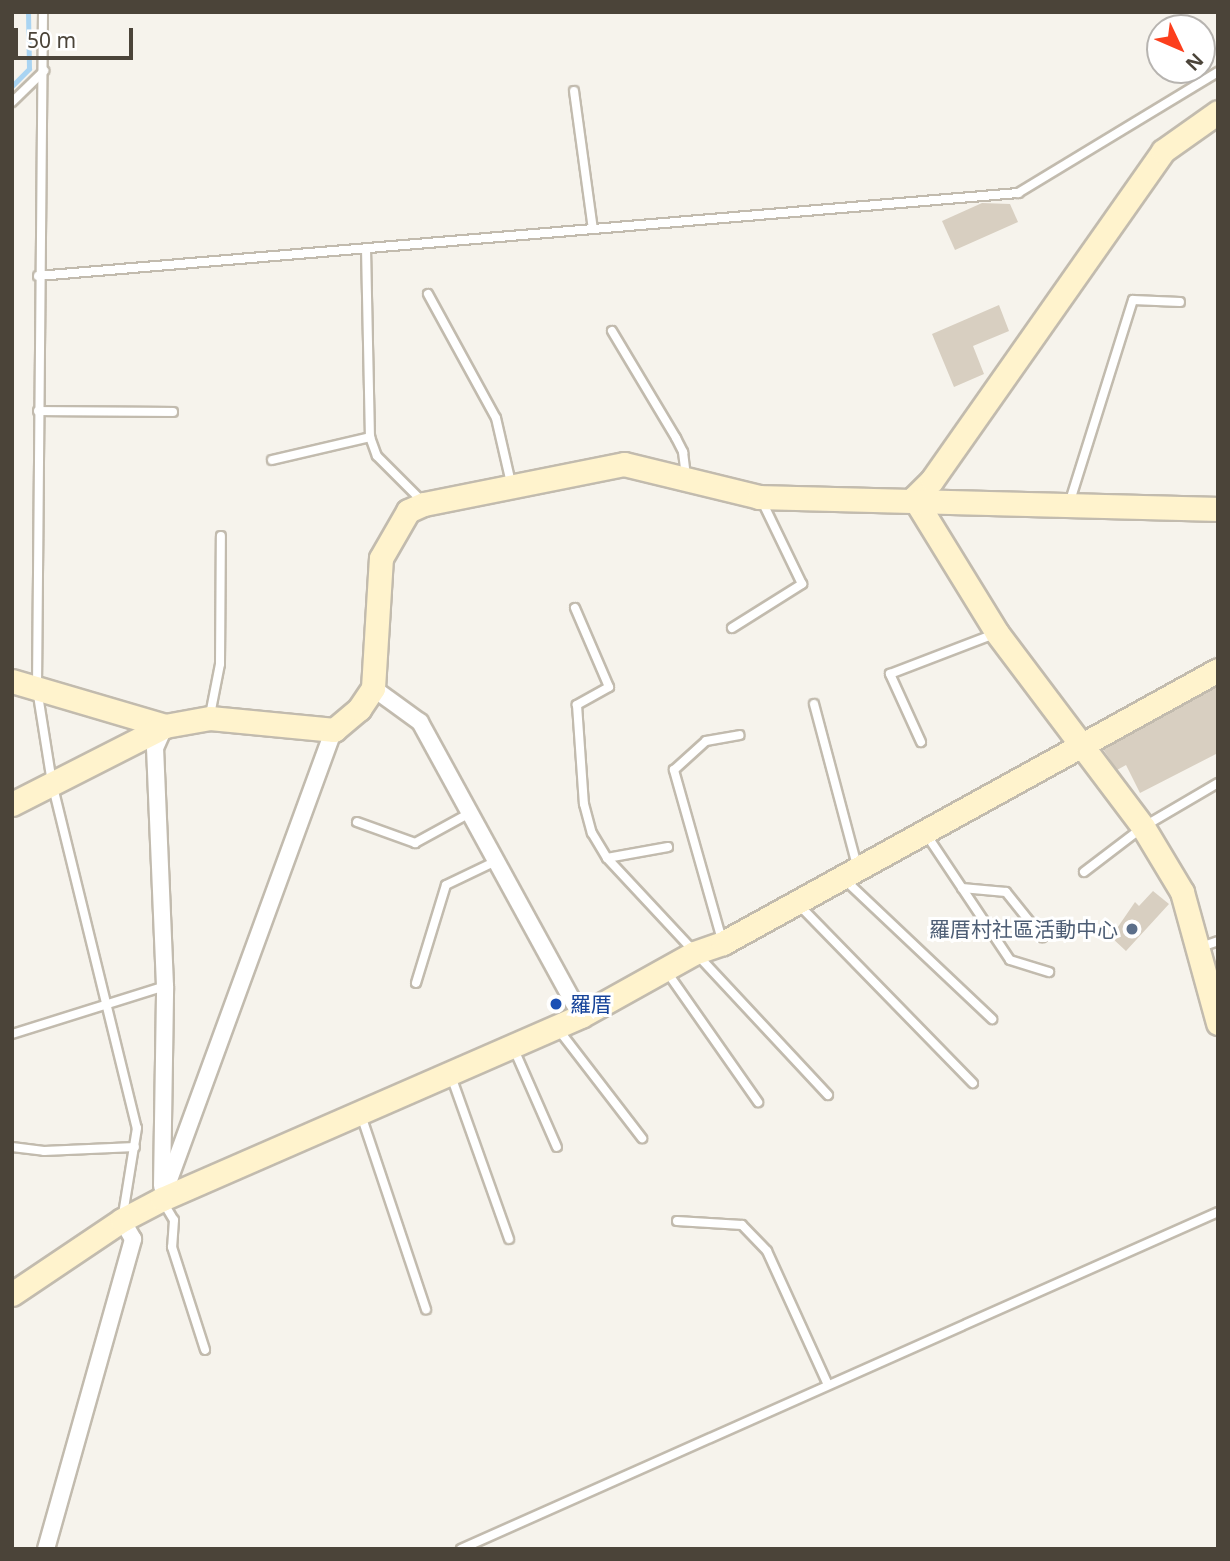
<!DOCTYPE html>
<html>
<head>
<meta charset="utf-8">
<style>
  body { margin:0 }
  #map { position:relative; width:1230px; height:1561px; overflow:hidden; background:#f6f3ec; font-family:"Noto Sans","Noto Sans TC",sans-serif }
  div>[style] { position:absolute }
  .stream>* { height:4.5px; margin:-2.25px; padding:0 2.25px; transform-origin:2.25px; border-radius:2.25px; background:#a9d4f2 }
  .building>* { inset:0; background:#d8cfc1 }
  .roads { filter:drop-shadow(2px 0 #c2bbae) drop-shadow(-2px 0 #c2bbae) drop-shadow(0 2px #c2bbae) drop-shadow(0 -2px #c2bbae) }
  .lane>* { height:8px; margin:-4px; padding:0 4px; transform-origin:4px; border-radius:4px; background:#fff }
  .street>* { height:16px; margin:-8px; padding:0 8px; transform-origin:8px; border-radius:8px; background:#fff }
  .secondary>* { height:23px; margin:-11.5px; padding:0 11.5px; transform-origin:11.5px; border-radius:11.5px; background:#fff3cd }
  .dots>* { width:19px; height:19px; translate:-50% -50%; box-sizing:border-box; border:4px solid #fff; border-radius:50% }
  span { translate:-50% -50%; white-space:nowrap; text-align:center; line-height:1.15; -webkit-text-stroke:6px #fff; paint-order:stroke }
  .service-label { font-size:21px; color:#4e5e75 }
  .right { translate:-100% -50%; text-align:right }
  .transit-label { font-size:21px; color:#164399 }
  .left { translate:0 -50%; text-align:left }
  .frame { position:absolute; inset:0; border:14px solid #4b4439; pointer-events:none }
  .north { position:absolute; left:1146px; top:14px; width:70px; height:70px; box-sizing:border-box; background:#fff; border:2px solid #b7b4b0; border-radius:50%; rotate:134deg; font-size:19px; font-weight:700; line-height:28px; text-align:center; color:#4b4439 }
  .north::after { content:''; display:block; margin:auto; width:24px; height:32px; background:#fc3f1d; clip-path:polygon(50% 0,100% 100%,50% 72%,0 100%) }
  .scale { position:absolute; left:14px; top:28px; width:119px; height:32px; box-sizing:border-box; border:4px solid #4b4439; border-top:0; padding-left:9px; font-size:21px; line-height:24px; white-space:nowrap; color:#4b4439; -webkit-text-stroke:5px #fff; paint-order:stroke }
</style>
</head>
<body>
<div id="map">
  <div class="stream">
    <i style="left:12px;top:86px;width:24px;rotate:-45deg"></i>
    <i style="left:29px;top:69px;width:57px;rotate:-91deg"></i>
  </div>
  <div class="building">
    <i style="clip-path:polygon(982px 203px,1010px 204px,1018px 222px,955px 250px,942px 221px)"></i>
    <i style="clip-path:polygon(999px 305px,1009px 331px,973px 346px,984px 374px,954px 387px,932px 334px)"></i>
    <i style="clip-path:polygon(1218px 686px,1218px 753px,1140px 793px,1126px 765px,1117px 770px,1103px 749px)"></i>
    <i style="clip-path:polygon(1153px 891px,1169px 904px,1126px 951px,1111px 937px,1135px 902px,1139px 906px)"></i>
  </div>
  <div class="roads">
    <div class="lane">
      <i style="left:43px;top:12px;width:677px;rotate:90.51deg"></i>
      <i style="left:37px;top:689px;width:95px;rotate:80.9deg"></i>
      <i style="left:52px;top:783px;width:355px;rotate:76.2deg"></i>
      <i style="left:137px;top:1128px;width:87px;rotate:99.2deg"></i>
      <i style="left:574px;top:91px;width:139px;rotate:82.2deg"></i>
      <i style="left:12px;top:102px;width:45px;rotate:-44.1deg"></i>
      <i style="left:366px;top:248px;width:189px;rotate:88.8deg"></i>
      <i style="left:370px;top:437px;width:20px;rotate:70deg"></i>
      <i style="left:377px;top:456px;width:64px;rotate:45deg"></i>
      <i style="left:38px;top:276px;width:984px;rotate:-4.84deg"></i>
      <i style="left:1018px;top:193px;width:234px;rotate:-31.2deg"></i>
      <i style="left:428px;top:294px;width:141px;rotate:61.3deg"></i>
      <i style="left:496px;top:418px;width:67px;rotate:77deg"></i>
      <i style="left:612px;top:331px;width:125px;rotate:59.1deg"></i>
      <i style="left:676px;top:438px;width:16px;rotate:63deg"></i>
      <i style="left:683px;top:452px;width:25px;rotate:83deg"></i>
      <i style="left:38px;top:411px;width:135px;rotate:0.4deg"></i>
      <i style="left:272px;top:460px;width:101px;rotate:-13.2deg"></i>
      <i style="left:1069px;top:504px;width:214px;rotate:-72.6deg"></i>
      <i style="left:1133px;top:300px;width:47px;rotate:2.4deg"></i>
      <i style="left:575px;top:608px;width:86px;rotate:66.7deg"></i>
      <i style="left:609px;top:687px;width:37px;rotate:151deg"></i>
      <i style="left:577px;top:705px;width:99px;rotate:86deg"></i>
      <i style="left:584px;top:804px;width:30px;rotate:75deg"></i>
      <i style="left:592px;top:833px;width:29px;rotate:59deg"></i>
      <i style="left:607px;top:858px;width:324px;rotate:47deg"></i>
      <i style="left:732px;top:628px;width:83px;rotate:-32.2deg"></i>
      <i style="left:802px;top:584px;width:94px;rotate:-115.8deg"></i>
      <i style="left:814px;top:704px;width:168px;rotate:75.1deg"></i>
      <i style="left:210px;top:715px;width:52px;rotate:-78.9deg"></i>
      <i style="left:220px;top:664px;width:128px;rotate:-89.6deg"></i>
      <i style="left:921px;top:742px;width:75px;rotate:-114.5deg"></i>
      <i style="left:890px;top:674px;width:111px;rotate:-21deg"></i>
      <i style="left:357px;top:822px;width:62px;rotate:19.9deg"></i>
      <i style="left:415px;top:843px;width:63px;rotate:-28.6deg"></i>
      <i style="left:926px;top:834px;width:151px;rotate:56.3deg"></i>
      <i style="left:1010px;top:960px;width:41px;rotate:17.1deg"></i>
      <i style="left:607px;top:858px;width:62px;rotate:-10.2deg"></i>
      <i style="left:1084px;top:872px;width:74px;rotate:-37.3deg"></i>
      <i style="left:1143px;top:827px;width:87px;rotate:-30.4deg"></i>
      <i style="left:844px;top:879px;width:204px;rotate:43.4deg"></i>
      <i style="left:962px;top:888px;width:44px;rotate:5.2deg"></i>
      <i style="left:1006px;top:892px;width:58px;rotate:51.3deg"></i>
      <i style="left:799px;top:905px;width:249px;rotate:45.7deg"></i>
      <i style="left:722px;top:940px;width:177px;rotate:-105.8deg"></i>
      <i style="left:674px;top:770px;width:43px;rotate:-42.2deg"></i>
      <i style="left:706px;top:741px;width:34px;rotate:-10deg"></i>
      <i style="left:1201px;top:947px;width:18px;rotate:-19deg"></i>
      <i style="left:667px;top:972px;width:159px;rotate:55deg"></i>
      <i style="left:416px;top:983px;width:102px;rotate:-73deg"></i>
      <i style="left:446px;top:885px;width:55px;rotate:-25.6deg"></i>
      <i style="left:558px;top:1029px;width:138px;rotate:52.4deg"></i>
      <i style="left:12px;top:1034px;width:160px;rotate:-17.4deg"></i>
      <i style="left:513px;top:1047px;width:109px;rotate:66.3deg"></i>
      <i style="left:451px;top:1076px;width:173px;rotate:70.4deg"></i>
      <i style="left:361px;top:1115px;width:205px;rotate:71.5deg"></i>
      <i style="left:12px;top:1147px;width:32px;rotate:7deg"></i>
      <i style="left:44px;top:1151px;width:91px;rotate:-2.5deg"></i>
      <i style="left:163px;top:1202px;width:21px;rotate:59deg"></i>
      <i style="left:174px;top:1220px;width:27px;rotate:94deg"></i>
      <i style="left:172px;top:1247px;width:108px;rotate:72.2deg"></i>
      <i style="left:677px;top:1221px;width:65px;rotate:3.5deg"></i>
      <i style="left:742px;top:1225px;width:36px;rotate:46deg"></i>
      <i style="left:767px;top:1251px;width:147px;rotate:65.5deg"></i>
      <i style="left:461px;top:1549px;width:829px;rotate:-24deg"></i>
    </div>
    <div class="street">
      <i style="left:373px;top:688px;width:58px;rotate:35.9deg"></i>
      <i style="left:420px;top:722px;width:335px;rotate:61.3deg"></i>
      <i style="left:162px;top:1186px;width:200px;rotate:-89.1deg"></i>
      <i style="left:165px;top:986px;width:238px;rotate:-92.4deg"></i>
      <i style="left:155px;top:748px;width:24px;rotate:-66deg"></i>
      <i style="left:162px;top:1199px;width:500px;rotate:-69.9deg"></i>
      <i style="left:46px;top:1549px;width:322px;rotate:-74.3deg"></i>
      <i style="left:133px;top:1239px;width:22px;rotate:-120deg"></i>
    </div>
    <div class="secondary">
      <i style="left:914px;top:498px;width:158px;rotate:58.4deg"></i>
      <i style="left:997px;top:633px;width:243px;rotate:53deg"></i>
      <i style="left:1143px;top:827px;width:76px;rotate:59deg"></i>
      <i style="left:1182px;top:892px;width:136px;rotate:74.6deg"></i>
      <i style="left:914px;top:498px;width:25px;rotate:-45deg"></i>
      <i style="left:932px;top:480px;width:402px;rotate:-54.9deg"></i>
      <i style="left:1163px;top:151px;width:67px;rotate:-35.3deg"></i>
      <i style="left:12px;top:681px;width:159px;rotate:16.4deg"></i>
      <i style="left:12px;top:804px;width:172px;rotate:-27deg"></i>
      <i style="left:165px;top:726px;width:46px;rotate:-10.1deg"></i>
      <i style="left:210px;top:718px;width:125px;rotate:5.5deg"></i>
      <i style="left:334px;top:730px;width:33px;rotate:-40deg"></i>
      <i style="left:359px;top:709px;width:25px;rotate:-56deg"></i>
      <i style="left:373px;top:688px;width:130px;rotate:-86.5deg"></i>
      <i style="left:381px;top:558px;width:54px;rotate:-60.1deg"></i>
      <i style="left:408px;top:511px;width:17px;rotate:-24deg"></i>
      <i style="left:424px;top:504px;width:204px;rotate:-11.3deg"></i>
      <i style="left:624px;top:464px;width:139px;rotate:13.7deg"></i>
      <i style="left:759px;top:497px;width:459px;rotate:1.5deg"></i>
      <i style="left:12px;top:1294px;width:133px;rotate:-33.9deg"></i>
      <i style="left:122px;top:1220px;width:45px;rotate:-27.7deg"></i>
      <i style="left:162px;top:1199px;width:457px;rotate:-23.6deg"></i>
      <i style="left:581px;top:1016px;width:129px;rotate:-29.1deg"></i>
      <i style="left:694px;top:953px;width:31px;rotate:-19deg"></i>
      <i style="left:723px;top:943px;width:565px;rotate:-28.88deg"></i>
    </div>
  </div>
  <div class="dots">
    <i style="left:1132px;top:929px;background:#5c6f8a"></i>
    <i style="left:556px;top:1004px;background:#1a4fb4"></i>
  </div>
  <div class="service-label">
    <span class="right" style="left:1118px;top:929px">羅厝村社區活動中心</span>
  </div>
  <div class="transit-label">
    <span class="left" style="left:570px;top:1004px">羅厝</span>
  </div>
  <div class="frame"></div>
  <div class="north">N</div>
  <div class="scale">50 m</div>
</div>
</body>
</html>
